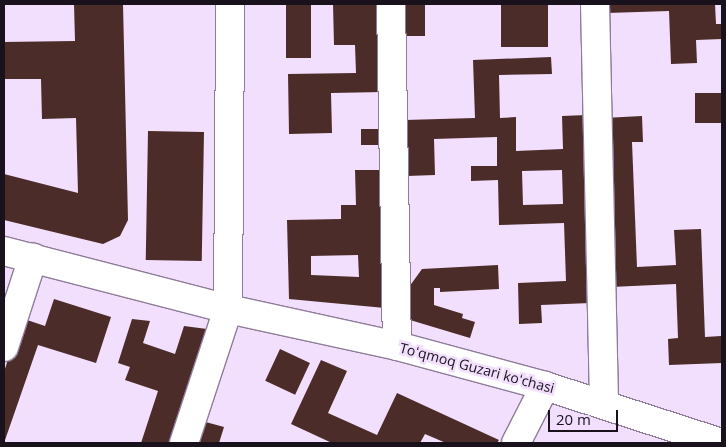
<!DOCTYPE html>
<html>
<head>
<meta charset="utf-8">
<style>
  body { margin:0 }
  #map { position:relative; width:726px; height:447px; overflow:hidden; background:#f2defd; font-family:"Open Sans",sans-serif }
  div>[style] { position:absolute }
  .building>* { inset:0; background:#4b2c29; transform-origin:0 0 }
  .roads { filter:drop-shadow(1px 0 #8e7c99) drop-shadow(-1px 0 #8e7c99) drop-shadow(0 1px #8e7c99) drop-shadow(0 -1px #8e7c99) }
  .minor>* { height:28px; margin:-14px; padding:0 14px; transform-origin:14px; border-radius:14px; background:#fff }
  .tertiary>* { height:28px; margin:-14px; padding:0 14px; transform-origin:14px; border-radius:14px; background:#fff }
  span { translate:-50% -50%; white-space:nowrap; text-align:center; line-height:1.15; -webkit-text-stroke:5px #f2defd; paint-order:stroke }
  .street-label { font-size:14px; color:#19121d }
  .frame { position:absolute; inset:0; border:5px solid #19121d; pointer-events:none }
  .scale { position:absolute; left:548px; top:410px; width:70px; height:22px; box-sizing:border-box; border:2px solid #19121d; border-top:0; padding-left:6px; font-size:15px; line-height:18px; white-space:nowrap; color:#19121d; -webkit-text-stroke:4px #f2defd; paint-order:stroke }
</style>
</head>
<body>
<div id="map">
  <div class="building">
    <i style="clip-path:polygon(74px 4px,123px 4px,128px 220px,120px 236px,103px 244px,4px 220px,4px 174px,78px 193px,76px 118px,42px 119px,41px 79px,4px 79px,4px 42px,75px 41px)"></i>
    <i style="left:286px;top:4px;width:25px;height:54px"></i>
    <i style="clip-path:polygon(333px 4px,380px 4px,382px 92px,331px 93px,332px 133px,289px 134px,288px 74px,356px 73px,355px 45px,334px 45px)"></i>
    <i style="left:404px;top:4px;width:21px;height:32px"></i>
    <i style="left:501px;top:4px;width:47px;height:43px"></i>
    <i style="clip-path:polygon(607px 4px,715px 4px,716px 24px,722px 24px,722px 39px,696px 40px,697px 63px,671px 64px,669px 11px,607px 13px)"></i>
    <i style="clip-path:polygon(evenodd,551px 57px,552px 74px,499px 75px,500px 118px,516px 117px,516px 151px,563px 149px,562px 116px,587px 115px,590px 303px,541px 305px,542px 323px,519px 324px,518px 283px,566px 281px,564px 223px,499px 225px,498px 180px,471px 181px,471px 166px,497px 166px,497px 137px,434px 139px,435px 175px,407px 176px,405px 120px,475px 118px,473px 60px,551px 57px,562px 170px,563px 204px,523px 205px,522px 171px,562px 170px)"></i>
    <i style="left:722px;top:93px;width:30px;height:27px;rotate:90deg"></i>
    <i style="clip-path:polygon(642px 116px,643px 142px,632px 142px,637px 267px,676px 265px,674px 230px,701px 229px,705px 337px,721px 336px,722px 363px,669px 365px,668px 339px,678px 338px,676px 284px,611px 287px,604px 118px)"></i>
    <i style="left:378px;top:129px;width:16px;height:17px;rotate:90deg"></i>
    <i style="left:148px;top:131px;width:56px;height:129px;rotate:1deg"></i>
    <i style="clip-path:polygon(evenodd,355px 170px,383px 170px,385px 308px,289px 299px,287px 220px,341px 219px,341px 205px,356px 205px,355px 170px,358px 255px,359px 277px,311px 275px,311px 256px,358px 255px)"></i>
    <i style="clip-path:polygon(498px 265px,499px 289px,440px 292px,440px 288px,434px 288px,434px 305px,463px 314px,462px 318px,475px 322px,470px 338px,410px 320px,409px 287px,422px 269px)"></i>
    <i style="clip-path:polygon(54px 299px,111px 317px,96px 363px,38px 345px,4px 443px,4px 372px,21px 318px,45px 326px)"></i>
    <i style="clip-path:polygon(132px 319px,150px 321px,143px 343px,175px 354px,184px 326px,207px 329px,170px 443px,141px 443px,158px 391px,125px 380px,130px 367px,118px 363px)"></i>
    <i style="left:280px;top:349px;width:33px;height:35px;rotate:25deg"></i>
    <i style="clip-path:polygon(321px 360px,347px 371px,328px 413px,377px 435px,397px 393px,499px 440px,497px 443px,446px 443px,425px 434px,420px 443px,332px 443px,291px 424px)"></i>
    <i style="clip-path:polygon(202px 421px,224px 427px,219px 443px,195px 443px)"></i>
  </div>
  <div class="roads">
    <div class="minor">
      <i style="left:391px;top:4px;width:342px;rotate:89deg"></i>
      <i style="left:595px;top:4px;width:400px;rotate:88.7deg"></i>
      <i style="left:4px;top:347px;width:94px;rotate:-72deg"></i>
      <i style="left:184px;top:443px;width:141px;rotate:-71.8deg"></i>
      <i style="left:516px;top:443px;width:64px;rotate:-63deg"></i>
    </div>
    <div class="tertiary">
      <i style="left:4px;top:251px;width:231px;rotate:14.5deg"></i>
      <i style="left:228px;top:309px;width:173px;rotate:12.3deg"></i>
      <i style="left:397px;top:346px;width:153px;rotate:15.1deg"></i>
      <i style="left:545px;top:386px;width:186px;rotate:17.9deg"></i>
      <i style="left:228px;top:309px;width:305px;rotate:-89.6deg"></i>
    </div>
  </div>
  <div class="street-label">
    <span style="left:477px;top:368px;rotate:15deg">Toʻqmoq Guzari koʻchasi</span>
  </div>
  <div class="frame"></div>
  <div class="scale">20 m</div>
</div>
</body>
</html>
